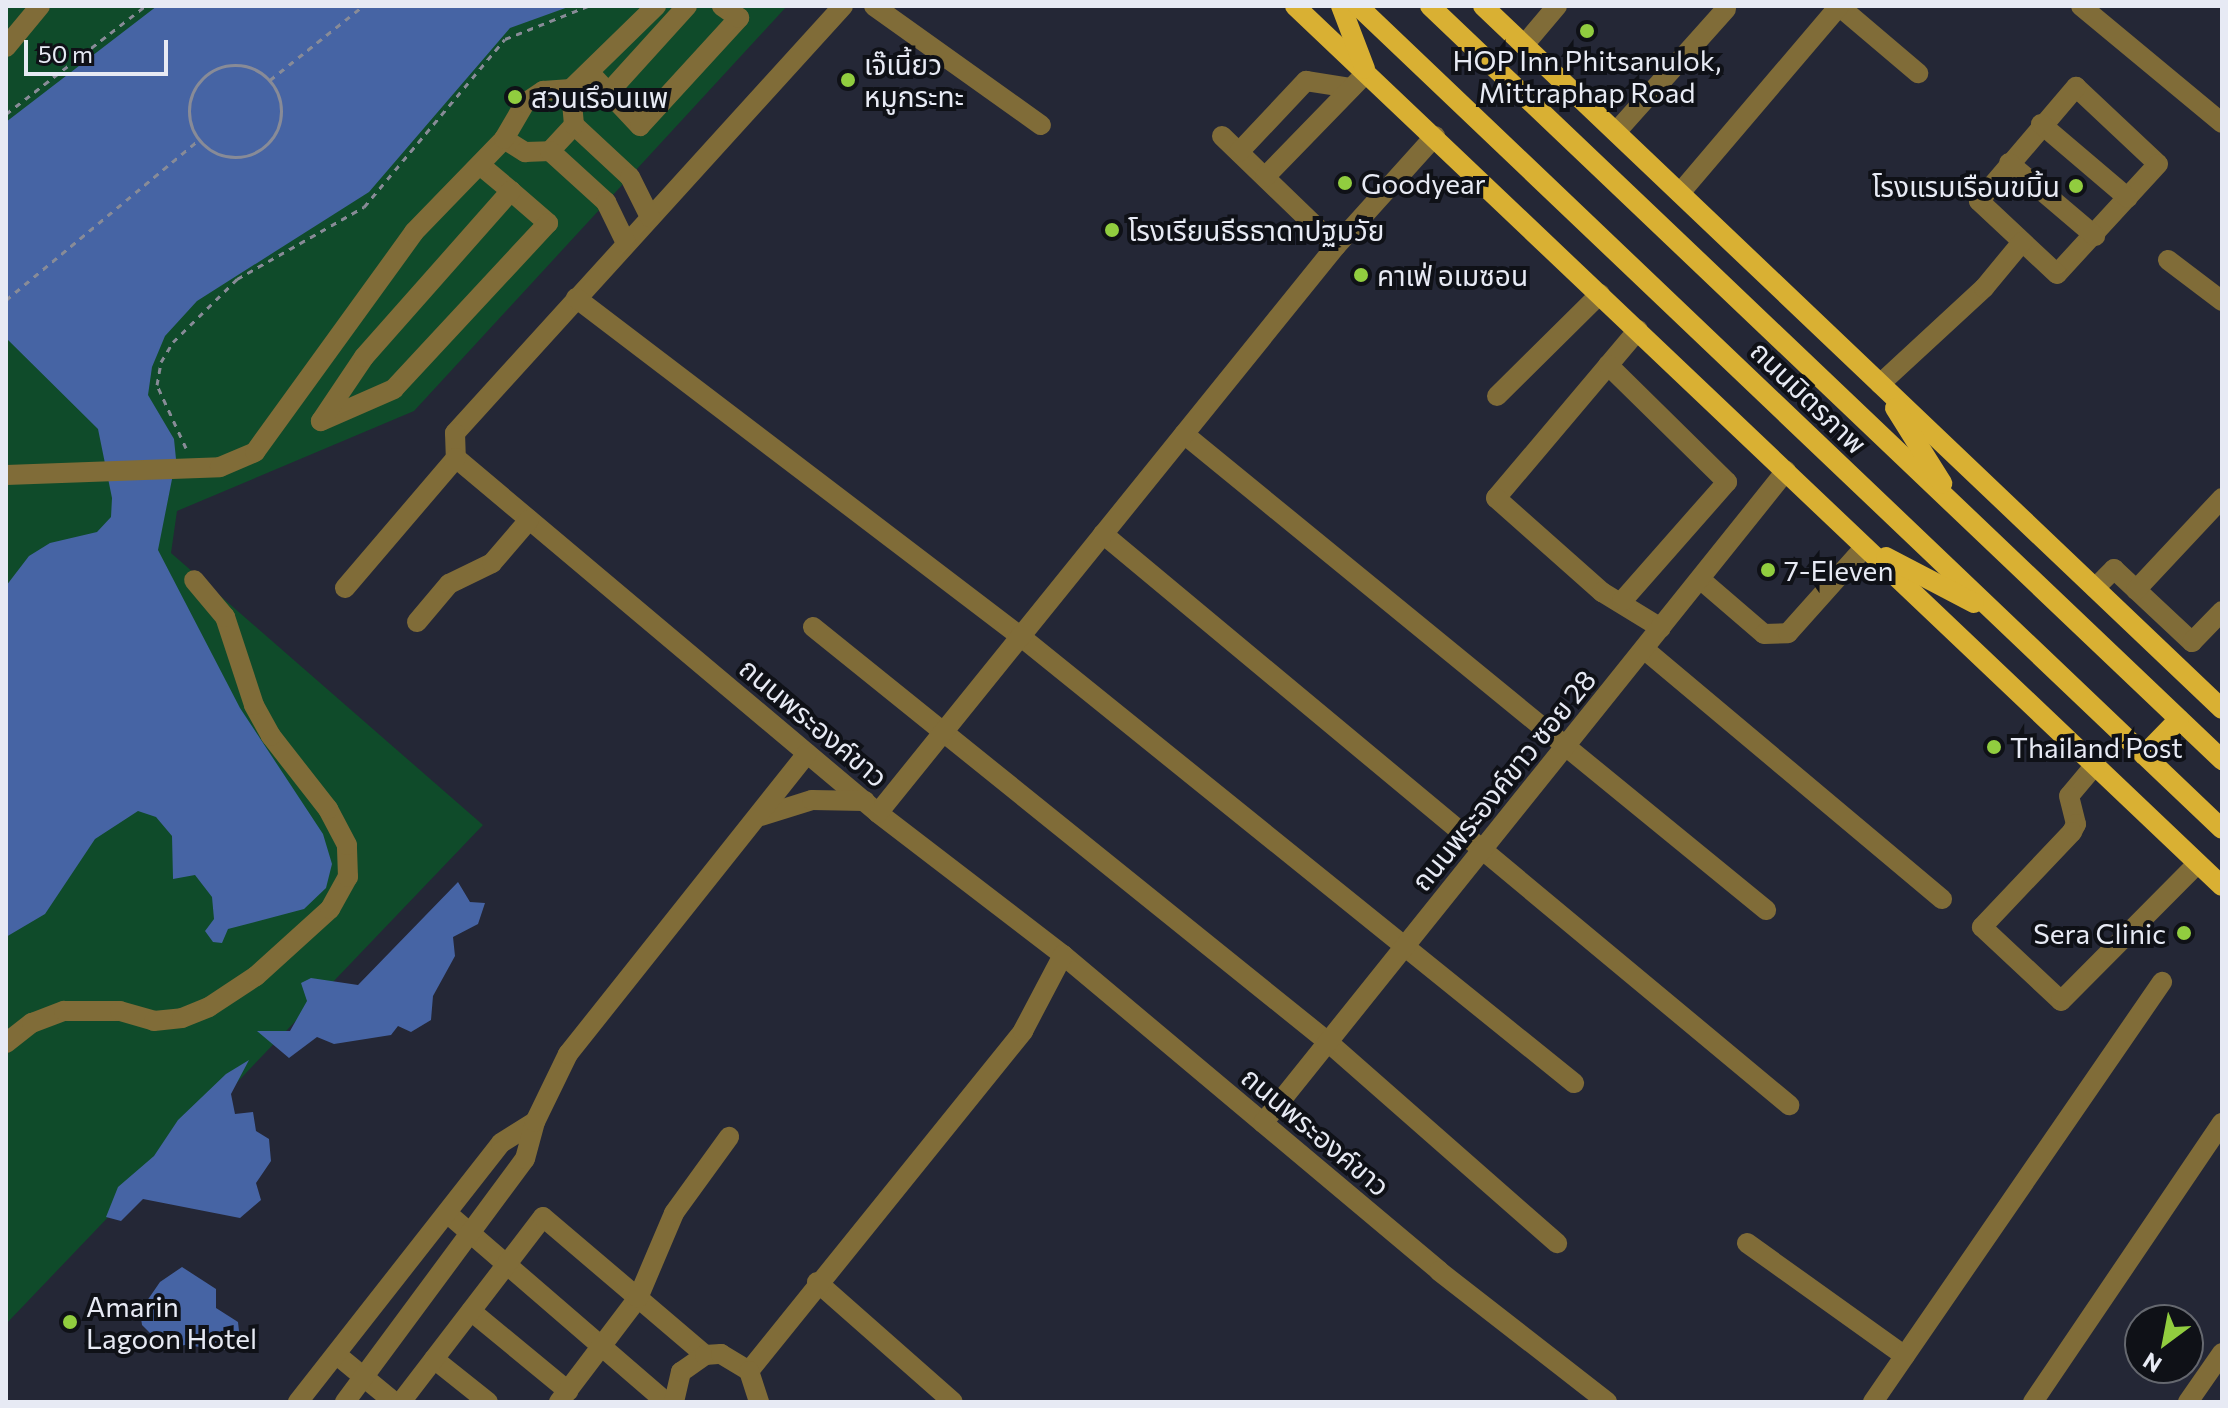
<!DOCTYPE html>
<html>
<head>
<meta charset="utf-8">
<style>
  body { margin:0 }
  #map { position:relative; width:2228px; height:1408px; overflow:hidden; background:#242736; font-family:Commissioner,"Noto Sans Thai",sans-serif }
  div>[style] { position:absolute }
  .green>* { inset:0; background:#0f4b2a }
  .water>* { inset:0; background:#4664a4 }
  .path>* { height:3px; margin-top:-1.5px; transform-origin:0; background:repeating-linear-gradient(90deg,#888b97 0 6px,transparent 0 12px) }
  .path>.ring { margin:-1.5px; padding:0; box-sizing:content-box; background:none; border:3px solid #888b97; border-radius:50% }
  .minor>* { height:20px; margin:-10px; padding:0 10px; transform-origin:10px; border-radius:10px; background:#806c38 }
  .major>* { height:20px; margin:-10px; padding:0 10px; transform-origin:10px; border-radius:10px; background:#d9b033 }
  .dots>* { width:22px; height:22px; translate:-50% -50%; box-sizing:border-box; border:4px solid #0f1117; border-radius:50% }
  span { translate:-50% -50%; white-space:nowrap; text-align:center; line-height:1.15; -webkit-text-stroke:8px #0f1117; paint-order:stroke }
  .poi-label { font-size:28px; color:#e7eaf4 }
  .left { translate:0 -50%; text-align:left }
  .right { translate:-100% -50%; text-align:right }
  .street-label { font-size:28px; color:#e7eaf4 }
  .frame { position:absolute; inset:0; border:8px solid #e7eaf4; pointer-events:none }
  .north { position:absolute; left:2124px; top:1304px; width:80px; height:80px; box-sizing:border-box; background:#0f1117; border:2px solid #65686f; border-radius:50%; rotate:212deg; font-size:22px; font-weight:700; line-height:32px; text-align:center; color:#e7eaf4 }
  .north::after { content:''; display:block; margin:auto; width:28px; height:36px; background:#91cd3f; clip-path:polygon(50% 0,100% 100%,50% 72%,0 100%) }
  .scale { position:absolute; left:24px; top:40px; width:144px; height:36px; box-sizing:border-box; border:4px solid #e7eaf4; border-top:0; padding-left:10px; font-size:24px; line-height:28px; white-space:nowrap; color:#e7eaf4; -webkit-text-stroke:6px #0f1117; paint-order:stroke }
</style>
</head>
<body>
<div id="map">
  <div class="green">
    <i style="clip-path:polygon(6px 6px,787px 6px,414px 411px,177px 511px,171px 553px,483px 825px,6px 1324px)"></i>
  </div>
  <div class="water">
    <i style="clip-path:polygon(157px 6px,571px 6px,510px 28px,369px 192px,197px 301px,165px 336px,152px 367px,148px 395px,174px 439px,176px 459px,158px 550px,240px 708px,323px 834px,332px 864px,326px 888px,304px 909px,228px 929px,222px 943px,213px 942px,205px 931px,214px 919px,212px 897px,195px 875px,173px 879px,172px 836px,156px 817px,138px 811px,95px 839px,45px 914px,6px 937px,6px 586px,29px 556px,50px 543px,97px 532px,111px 517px,112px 498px,98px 429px,6px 338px,6px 122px)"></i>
    <i style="clip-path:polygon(458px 882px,470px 902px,485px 903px,478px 924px,453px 937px,455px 956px,433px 996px,431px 1020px,411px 1032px,398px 1026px,391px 1035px,334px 1044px,317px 1037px,289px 1058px,257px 1031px,290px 1031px,307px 1001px,301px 983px,311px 978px,358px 985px)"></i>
    <i style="clip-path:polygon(249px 1060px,231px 1094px,235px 1114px,253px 1112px,256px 1131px,269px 1139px,271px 1161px,256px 1183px,261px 1200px,240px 1218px,143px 1199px,121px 1221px,106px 1217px,118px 1187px,154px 1156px,178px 1120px,226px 1074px)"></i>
    <i style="clip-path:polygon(182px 1267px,216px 1289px,216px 1308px,238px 1322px,239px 1331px,225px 1350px,184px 1345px,175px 1350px,163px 1346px,142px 1325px,140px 1311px,160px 1282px)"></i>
  </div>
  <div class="path">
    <i class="ring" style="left:189px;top:65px;width:89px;height:89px"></i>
    <i style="left:270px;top:80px;width:119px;rotate:-38.5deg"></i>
    <i style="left:6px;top:114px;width:176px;rotate:-37.8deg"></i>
    <i style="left:6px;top:300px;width:251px;rotate:-39.7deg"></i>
    <i style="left:186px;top:448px;width:69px;rotate:-114.7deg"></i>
    <i style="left:157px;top:385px;width:23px;rotate:-80deg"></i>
    <i style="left:161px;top:362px;width:23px;rotate:-59deg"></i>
    <i style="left:173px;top:342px;width:90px;rotate:-44.5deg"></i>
    <i style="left:237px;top:279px;width:146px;rotate:-29.6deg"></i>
    <i style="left:364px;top:207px;width:219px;rotate:-50deg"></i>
    <i style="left:505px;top:39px;width:89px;rotate:-21.7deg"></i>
  </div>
  <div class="minor">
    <i style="left:843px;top:6px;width:577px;rotate:132.26deg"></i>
    <i style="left:455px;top:433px;width:25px;rotate:88deg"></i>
    <i style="left:456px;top:458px;width:551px;rotate:40.07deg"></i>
    <i style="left:878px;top:813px;width:233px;rotate:37.5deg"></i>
    <i style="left:1063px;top:955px;width:491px;rotate:40deg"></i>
    <i style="left:1439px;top:1271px;width:213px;rotate:37.9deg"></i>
    <i style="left:874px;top:6px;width:205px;rotate:35.5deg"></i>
    <i style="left:1839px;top:6px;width:104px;rotate:40.3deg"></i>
    <i style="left:2081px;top:6px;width:183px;rotate:39.7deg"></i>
    <i style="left:1524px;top:45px;width:51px;rotate:-49.8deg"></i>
    <i style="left:6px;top:47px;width:53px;rotate:-50.3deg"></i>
    <i style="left:590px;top:73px;width:73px;rotate:46.7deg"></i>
    <i style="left:640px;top:126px;width:147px;rotate:-47.5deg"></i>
    <i style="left:739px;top:18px;width:21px;rotate:-145deg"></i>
    <i style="left:2076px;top:87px;width:112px;rotate:43.2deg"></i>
    <i style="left:2158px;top:164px;width:149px;rotate:132.6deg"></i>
    <i style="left:2057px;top:274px;width:107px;rotate:-136.9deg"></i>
    <i style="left:1979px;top:201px;width:150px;rotate:-49.6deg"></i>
    <i style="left:609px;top:92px;width:116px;rotate:-47.8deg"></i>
    <i style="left:2041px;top:124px;width:114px;rotate:40.4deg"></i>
    <i style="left:574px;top:125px;width:76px;rotate:42.9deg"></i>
    <i style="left:630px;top:177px;width:45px;rotate:63.4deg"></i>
    <i style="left:1616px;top:132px;width:165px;rotate:-48.2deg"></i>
    <i style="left:1222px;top:136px;width:158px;rotate:44deg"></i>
    <i style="left:504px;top:139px;width:25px;rotate:32deg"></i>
    <i style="left:525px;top:152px;width:25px;rotate:-2deg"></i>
    <i style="left:550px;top:151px;width:35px;rotate:-47deg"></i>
    <i style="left:574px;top:125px;width:36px;rotate:-95deg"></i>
    <i style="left:550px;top:151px;width:76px;rotate:42.3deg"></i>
    <i style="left:606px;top:202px;width:46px;rotate:64deg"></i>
    <i style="left:1239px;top:152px;width:98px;rotate:-46.7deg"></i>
    <i style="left:1306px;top:81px;width:46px;rotate:8.8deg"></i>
    <i style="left:2009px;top:163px;width:113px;rotate:40.3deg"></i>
    <i style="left:480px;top:165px;width:40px;rotate:40deg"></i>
    <i style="left:511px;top:191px;width:49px;rotate:40.9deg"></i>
    <i style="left:548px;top:223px;width:226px;rotate:132.9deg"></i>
    <i style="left:394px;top:389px;width:80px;rotate:156.3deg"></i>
    <i style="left:321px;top:421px;width:77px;rotate:-56.1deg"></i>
    <i style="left:364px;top:357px;width:222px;rotate:-48.5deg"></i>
    <i style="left:1265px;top:177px;width:145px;rotate:-45.8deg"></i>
    <i style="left:1680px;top:193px;width:245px;rotate:-49.6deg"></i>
    <i style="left:2168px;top:260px;width:68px;rotate:37.2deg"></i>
    <i style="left:576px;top:298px;width:558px;rotate:37.28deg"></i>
    <i style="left:1020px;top:636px;width:712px;rotate:38.9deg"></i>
    <i style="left:1638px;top:330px;width:220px;rotate:130.2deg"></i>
    <i style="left:1496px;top:498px;width:142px;rotate:41.6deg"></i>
    <i style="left:1602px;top:592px;width:69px;rotate:31.4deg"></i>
    <i style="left:1608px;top:365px;width:167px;rotate:44.5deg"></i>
    <i style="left:1727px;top:482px;width:159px;rotate:131.4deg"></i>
    <i style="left:1880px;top:384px;width:142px;rotate:-42.7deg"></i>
    <i style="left:1984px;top:288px;width:60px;rotate:-50.4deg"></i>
    <i style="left:1497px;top:396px;width:145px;rotate:-44.7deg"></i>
    <i style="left:1184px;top:434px;width:752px;rotate:39.28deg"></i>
    <i style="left:6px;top:475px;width:214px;rotate:-2.1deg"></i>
    <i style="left:220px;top:467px;width:38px;rotate:-23deg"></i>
    <i style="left:255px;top:452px;width:271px;rotate:-54.1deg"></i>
    <i style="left:414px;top:232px;width:129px;rotate:-45.9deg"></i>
    <i style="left:504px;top:139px;width:42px;rotate:-59.7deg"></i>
    <i style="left:525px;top:103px;width:22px;rotate:-34deg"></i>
    <i style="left:543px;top:91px;width:28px;rotate:-4deg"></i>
    <i style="left:571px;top:89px;width:119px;rotate:-44.3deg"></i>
    <i style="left:1103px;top:534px;width:893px;rotate:39.77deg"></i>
    <i style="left:1700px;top:579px;width:84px;rotate:40.7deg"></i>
    <i style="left:1764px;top:634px;width:24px;rotate:-2deg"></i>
    <i style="left:1788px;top:633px;width:115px;rotate:-48.2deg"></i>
    <i style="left:345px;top:588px;width:171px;rotate:-49.5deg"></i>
    <i style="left:2095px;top:588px;width:27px;rotate:-45deg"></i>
    <i style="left:2114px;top:569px;width:107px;rotate:43.1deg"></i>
    <i style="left:2192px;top:642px;width:43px;rotate:-45.9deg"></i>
    <i style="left:2136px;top:590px;width:126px;rotate:-46.9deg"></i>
    <i style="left:417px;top:622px;width:50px;rotate:-49.9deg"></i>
    <i style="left:449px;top:584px;width:48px;rotate:-26deg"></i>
    <i style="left:492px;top:563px;width:57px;rotate:-49.3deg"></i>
    <i style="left:813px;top:627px;width:661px;rotate:38.86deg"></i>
    <i style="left:1328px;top:1042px;width:305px;rotate:41.3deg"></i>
    <i style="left:1644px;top:649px;width:389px;rotate:40deg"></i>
    <i style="left:2095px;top:765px;width:40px;rotate:130deg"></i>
    <i style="left:2069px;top:796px;width:29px;rotate:76deg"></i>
    <i style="left:2076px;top:824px;width:9px;rotate:117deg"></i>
    <i style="left:2072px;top:832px;width:131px;rotate:133.5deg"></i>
    <i style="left:1982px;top:927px;width:108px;rotate:43.1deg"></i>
    <i style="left:2061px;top:1001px;width:194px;rotate:-45.2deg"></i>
    <i style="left:878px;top:813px;width:729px;rotate:-51.07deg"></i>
    <i style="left:1336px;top:246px;width:148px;rotate:-48deg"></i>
    <i style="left:761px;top:816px;width:53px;rotate:-17.4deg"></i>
    <i style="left:812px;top:800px;width:53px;rotate:1.1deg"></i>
    <i style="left:6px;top:1043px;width:33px;rotate:-38deg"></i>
    <i style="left:32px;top:1023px;width:34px;rotate:-21deg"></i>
    <i style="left:64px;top:1011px;width:56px"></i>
    <i style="left:120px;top:1011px;width:35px;rotate:16deg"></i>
    <i style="left:154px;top:1021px;width:28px;rotate:-6deg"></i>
    <i style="left:182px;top:1018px;width:29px;rotate:-22deg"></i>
    <i style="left:209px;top:1007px;width:56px;rotate:-33.4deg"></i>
    <i style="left:256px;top:976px;width:100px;rotate:-42.2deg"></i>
    <i style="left:330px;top:909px;width:37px;rotate:-61deg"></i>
    <i style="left:348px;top:877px;width:32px;rotate:-92deg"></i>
    <i style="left:347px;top:845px;width:41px;rotate:-117.8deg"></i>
    <i style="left:328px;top:809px;width:93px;rotate:-128deg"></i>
    <i style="left:271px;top:736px;width:35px;rotate:-119deg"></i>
    <i style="left:254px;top:705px;width:93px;rotate:-108.2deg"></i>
    <i style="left:225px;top:617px;width:48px;rotate:-130deg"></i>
    <i style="left:1263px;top:1123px;width:836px;rotate:-51.27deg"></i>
    <i style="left:447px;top:1213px;width:289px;rotate:40.8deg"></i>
    <i style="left:1747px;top:1243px;width:194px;rotate:35.6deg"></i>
    <i style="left:817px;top:1282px;width:181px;rotate:41.4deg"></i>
    <i style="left:471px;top:1311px;width:126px;rotate:39.5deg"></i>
    <i style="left:337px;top:1355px;width:74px;rotate:39.5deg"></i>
    <i style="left:434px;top:1359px;width:69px;rotate:38.5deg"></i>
    <i style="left:749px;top:1371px;width:437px;rotate:-51.1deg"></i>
    <i style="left:1023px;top:1031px;width:86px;rotate:-62.2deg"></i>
    <i style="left:298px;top:1402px;width:329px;rotate:-51.9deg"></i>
    <i style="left:501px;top:1143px;width:40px;rotate:-32deg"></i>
    <i style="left:345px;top:1402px;width:302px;rotate:-53.5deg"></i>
    <i style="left:525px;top:1159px;width:38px;rotate:-75deg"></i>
    <i style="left:535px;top:1122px;width:76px;rotate:-64.1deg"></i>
    <i style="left:568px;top:1054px;width:384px;rotate:-51.5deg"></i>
    <i style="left:401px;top:1402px;width:233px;rotate:-52.5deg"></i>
    <i style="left:543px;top:1217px;width:213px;rotate:40.4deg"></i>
    <i style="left:559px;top:1402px;width:131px;rotate:-52.8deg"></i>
    <i style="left:638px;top:1298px;width:92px;rotate:-67deg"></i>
    <i style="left:674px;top:1213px;width:94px;rotate:-54.1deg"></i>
    <i style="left:674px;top:1402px;width:31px;rotate:-77deg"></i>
    <i style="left:681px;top:1372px;width:29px;rotate:-35deg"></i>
    <i style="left:705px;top:1355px;width:16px;rotate:-4deg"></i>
    <i style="left:721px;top:1354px;width:33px;rotate:31deg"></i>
    <i style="left:749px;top:1371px;width:33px;rotate:72deg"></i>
    <i style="left:1873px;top:1402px;width:510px;rotate:-55.47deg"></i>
    <i style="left:2033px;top:1402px;width:337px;rotate:-55.9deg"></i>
    <i style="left:2188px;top:1402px;width:60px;rotate:-55.2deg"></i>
  </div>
  <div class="major">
    <i style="left:1295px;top:6px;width:1278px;rotate:43.51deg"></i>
    <i style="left:1341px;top:6px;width:67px;rotate:69.1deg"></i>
    <i style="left:1358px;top:6px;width:1193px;rotate:43.61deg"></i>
    <i style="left:1430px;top:6px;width:1094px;rotate:43.59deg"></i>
    <i style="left:1483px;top:6px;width:1020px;rotate:43.57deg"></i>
    <i style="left:1895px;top:408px;width:89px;rotate:57.9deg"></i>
    <i style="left:1886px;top:557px;width:99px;rotate:27.6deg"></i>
    <i style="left:2144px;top:755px;width:50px;rotate:-45.8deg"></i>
  </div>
  <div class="dots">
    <i style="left:1587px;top:31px;background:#91cd3f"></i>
    <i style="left:848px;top:80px;background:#91cd3f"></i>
    <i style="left:515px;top:97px;background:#91cd3f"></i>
    <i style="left:1345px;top:183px;background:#91cd3f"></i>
    <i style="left:2076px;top:186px;background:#91cd3f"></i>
    <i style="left:1112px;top:230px;background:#91cd3f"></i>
    <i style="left:1361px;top:275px;background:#91cd3f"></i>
    <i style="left:1768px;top:570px;background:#91cd3f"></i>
    <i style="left:1994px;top:747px;background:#91cd3f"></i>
    <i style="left:2184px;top:933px;background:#91cd3f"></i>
    <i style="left:70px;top:1322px;background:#91cd3f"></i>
  </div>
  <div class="poi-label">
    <span style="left:1587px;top:76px">HOP Inn Phitsanulok,<br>Mittraphap Road</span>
    <span class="left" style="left:864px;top:80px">เจ๊เนี้ยว<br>หมูกระทะ</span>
    <span class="left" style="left:531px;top:97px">สวนเรึอนเเพ</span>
    <span class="left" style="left:1361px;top:183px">Goodyear</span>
    <span class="right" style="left:2060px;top:186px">โรงแรมเรือนขมิ้น</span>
    <span class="left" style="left:1128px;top:230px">โรงเรียนธีรธาดาปฐมวัย</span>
    <span class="left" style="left:1377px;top:275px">คาเฟ่ อเมซอน</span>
    <span class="left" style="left:1784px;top:570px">7-Eleven</span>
    <span class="left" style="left:2010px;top:747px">Thailand Post</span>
    <span class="right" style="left:2166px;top:933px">Sera Clinic</span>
    <span class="left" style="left:86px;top:1322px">Amarin<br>Lagoon Hotel</span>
  </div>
  <div class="street-label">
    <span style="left:1809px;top:397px;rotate:44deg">ถนนมิตรภาพ</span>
    <span style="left:814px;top:722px;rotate:40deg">ถนนพระองค์ขาว</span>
    <span style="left:1503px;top:780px;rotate:-51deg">ถนนพระองค์ขาว ซอย 28</span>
    <span style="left:1316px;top:1131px;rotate:40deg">ถนนพระองค์ขาว</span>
  </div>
  <div class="frame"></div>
  <div class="north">N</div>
  <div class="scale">50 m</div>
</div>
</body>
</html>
